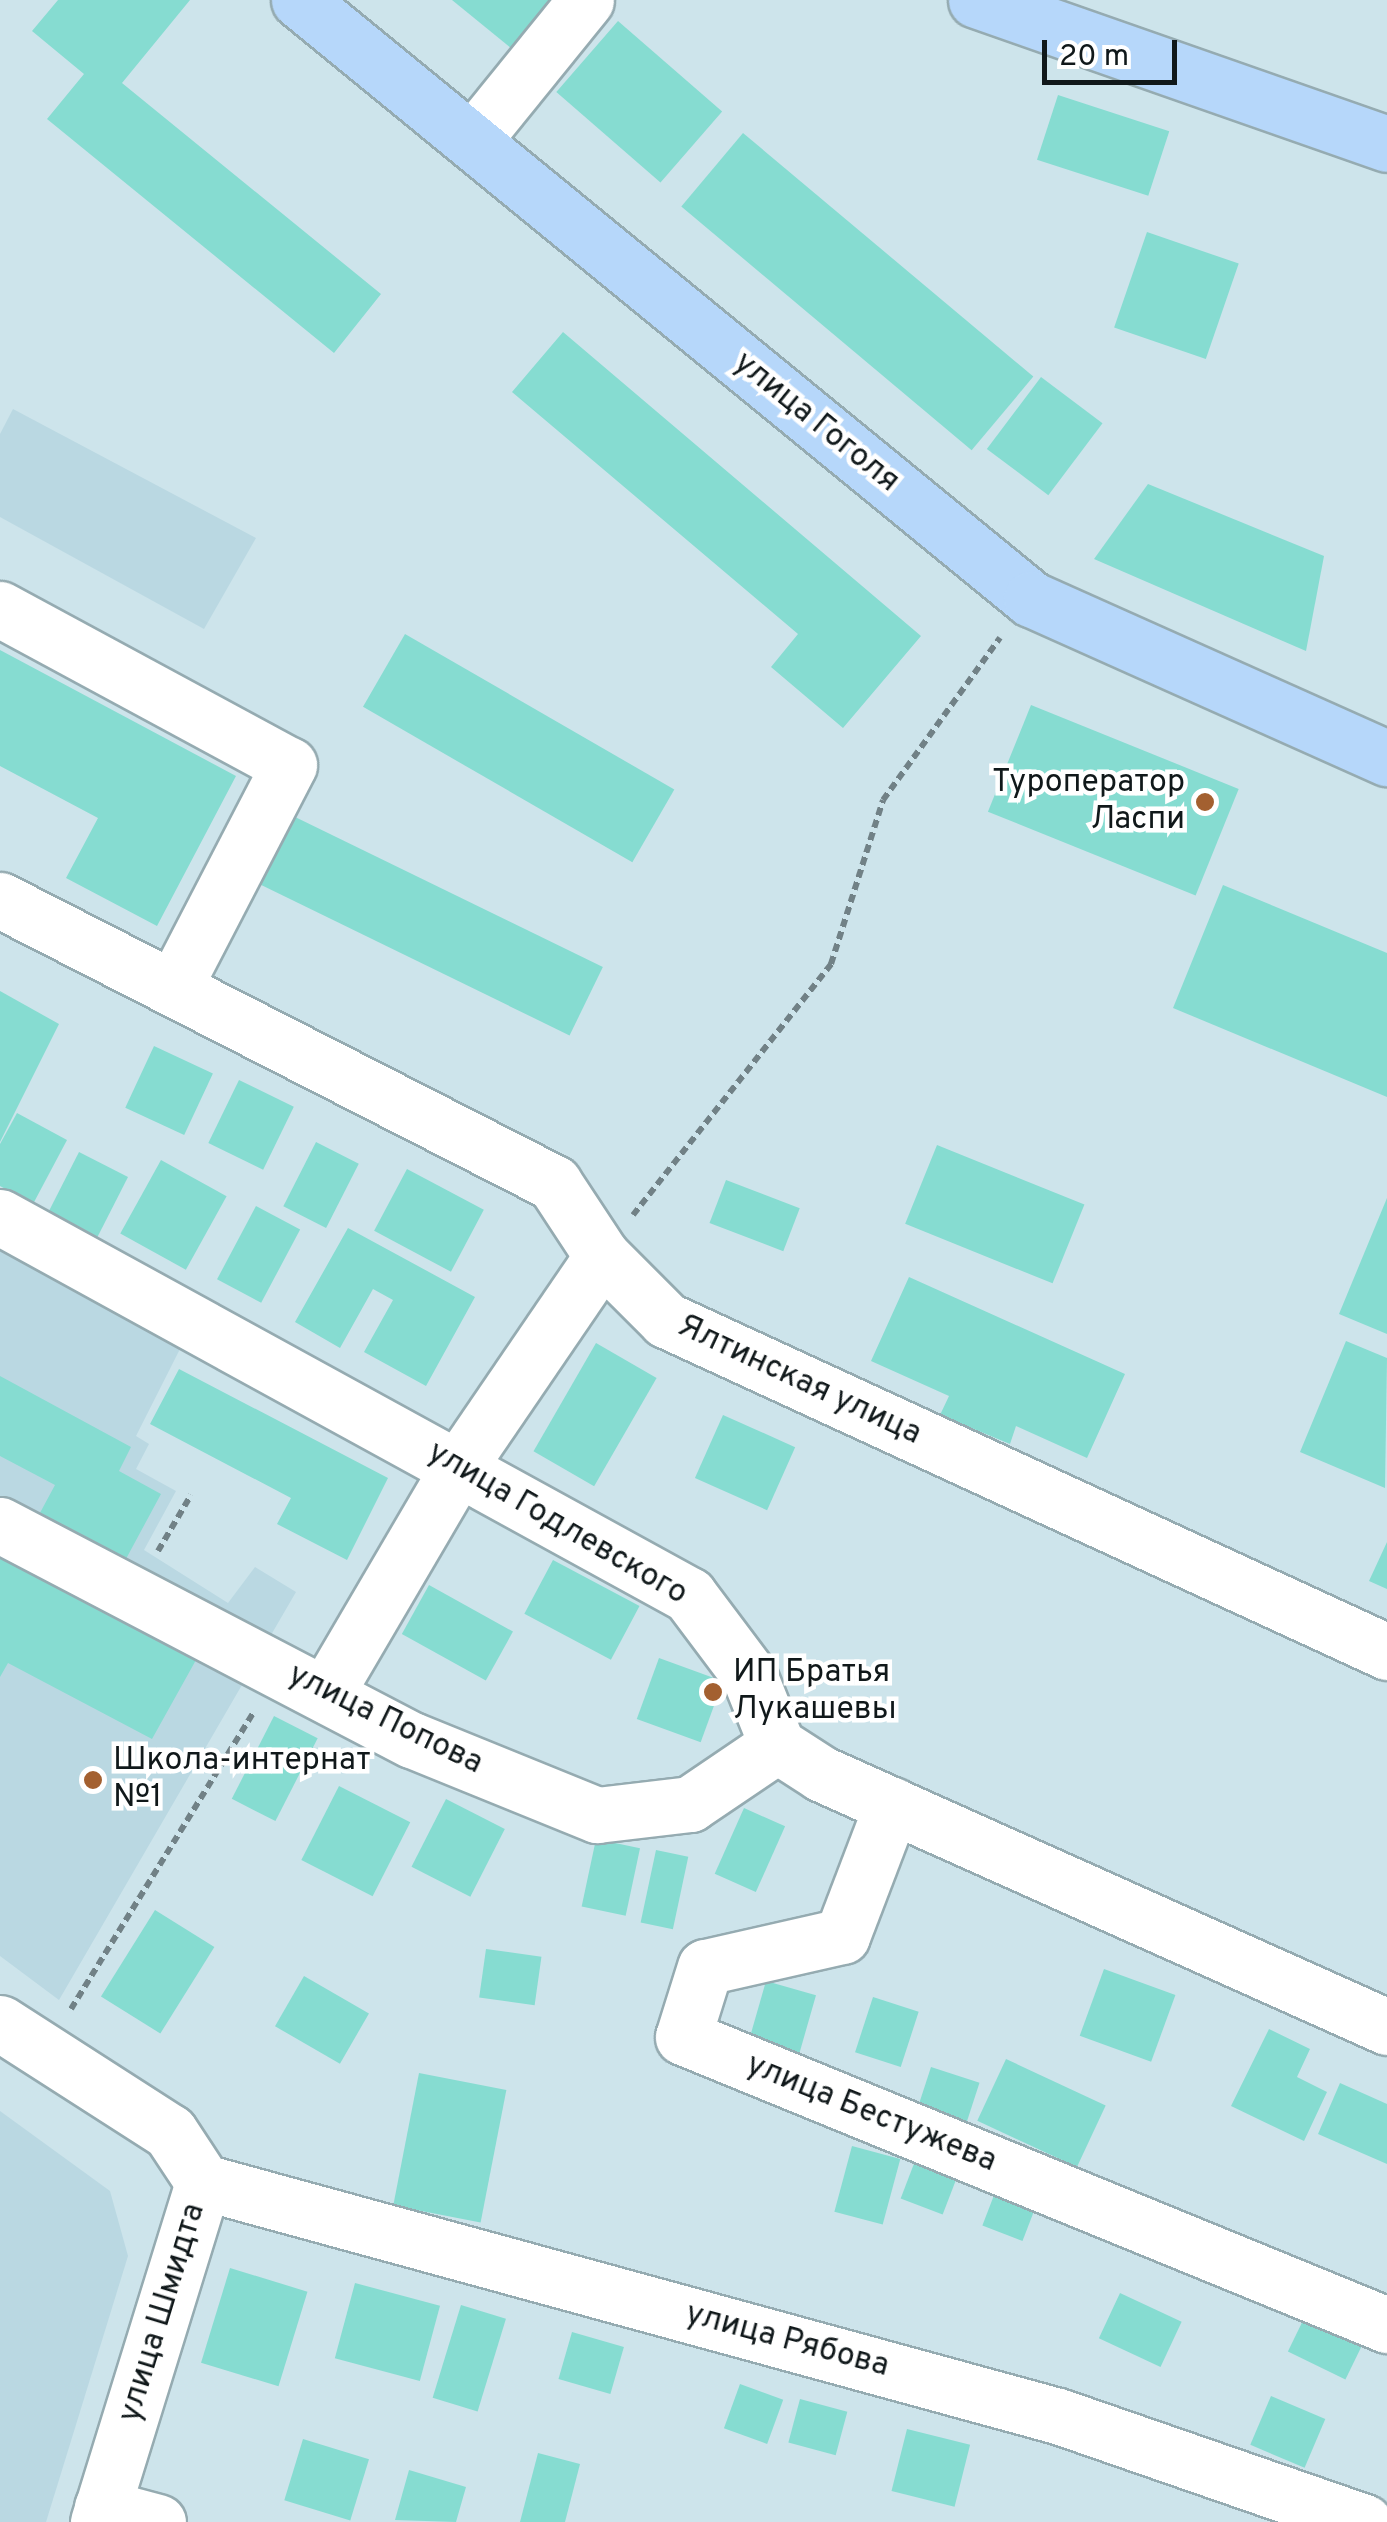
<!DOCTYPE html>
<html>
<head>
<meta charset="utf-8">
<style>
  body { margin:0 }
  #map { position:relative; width:1387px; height:2522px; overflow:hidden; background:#cde4eb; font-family:Overpass,sans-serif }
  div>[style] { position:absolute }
  .built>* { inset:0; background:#bad8e2 }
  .building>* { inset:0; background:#86dcd1; transform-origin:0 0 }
  .path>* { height:6px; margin-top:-3px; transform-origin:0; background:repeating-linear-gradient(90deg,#718186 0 8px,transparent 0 13px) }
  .roads { filter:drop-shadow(2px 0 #95abb1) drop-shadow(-2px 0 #95abb1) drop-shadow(0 2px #95abb1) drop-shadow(0 -2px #95abb1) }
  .minor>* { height:55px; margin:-27.5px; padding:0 27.5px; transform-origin:27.5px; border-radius:27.5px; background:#fff }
  .major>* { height:55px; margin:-27.5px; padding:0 27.5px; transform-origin:27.5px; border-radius:27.5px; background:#b6d7fa }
  .dots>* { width:28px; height:28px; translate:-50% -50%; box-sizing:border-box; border:5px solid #fff; border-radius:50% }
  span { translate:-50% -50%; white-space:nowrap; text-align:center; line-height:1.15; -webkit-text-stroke:9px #fff; paint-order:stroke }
  .street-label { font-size:32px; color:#10181a }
  .poi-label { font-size:32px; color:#10181a }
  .right { translate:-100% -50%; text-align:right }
  .left { translate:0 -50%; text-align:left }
  .scale { position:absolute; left:1042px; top:40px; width:135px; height:45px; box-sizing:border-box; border:5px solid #10181a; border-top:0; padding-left:12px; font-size:30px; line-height:35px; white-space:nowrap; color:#10181a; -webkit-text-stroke:8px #fff; paint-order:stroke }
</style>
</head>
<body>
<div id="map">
  <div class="built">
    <i style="clip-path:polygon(13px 409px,256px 538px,204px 629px,0 517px,0 434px)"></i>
    <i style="clip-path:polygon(0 1249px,180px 1349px,136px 1436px,149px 1444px,136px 1469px,176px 1491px,144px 1550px,228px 1603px,255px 1567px,296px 1592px,59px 2000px,0 1956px)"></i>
    <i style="clip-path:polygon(0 2111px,110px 2191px,128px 2256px,46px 2522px,0 2522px)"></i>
  </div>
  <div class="building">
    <i style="clip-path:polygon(58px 0,190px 0,122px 83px,381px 294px,334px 353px,47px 119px,84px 74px,32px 31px)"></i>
    <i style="clip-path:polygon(452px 0,560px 0,517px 53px)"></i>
    <i style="left:618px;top:21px;width:138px;height:94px;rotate:41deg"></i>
    <i style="left:1058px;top:95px;width:117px;height:68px;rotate:18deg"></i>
    <i style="left:743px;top:133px;width:379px;height:96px;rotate:40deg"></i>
    <i style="left:1147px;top:232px;width:97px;height:101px;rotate:19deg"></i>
    <i style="clip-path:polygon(563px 332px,921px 636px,843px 728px,771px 667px,798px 634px,512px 392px)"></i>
    <i style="left:1041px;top:377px;width:77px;height:90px;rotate:37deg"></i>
    <i style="clip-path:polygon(1148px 484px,1324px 556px,1306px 651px,1094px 559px)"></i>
    <i style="left:405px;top:634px;width:311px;height:84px;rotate:30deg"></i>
    <i style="clip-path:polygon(0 650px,236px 776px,157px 926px,66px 878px,98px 818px,0 766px)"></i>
    <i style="left:1031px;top:705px;width:224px;height:115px;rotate:22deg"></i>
    <i style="left:291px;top:815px;width:347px;height:76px;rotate:26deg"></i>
    <i style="clip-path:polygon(1223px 885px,1387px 953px,1387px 1097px,1173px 1008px)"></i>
    <i style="clip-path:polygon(0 991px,59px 1024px,0 1142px)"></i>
    <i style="left:154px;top:1046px;width:65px;height:68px;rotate:25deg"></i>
    <i style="left:239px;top:1080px;width:61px;height:70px;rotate:26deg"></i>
    <i style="clip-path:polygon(17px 1113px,67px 1140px,33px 1204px,0 1186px,0 1144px)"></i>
    <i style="left:316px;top:1142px;width:48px;height:72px;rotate:27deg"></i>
    <i style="left:937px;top:1145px;width:159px;height:85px;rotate:22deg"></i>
    <i style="left:79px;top:1152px;width:55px;height:69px;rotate:27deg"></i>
    <i style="left:161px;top:1160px;width:75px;height:84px;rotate:29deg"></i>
    <i style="left:407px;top:1169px;width:87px;height:70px;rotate:28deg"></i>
    <i style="left:726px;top:1180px;width:79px;height:46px;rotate:21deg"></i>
    <i style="clip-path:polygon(1387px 1198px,1387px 1334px,1339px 1314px)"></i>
    <i style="left:256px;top:1206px;width:50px;height:83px;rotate:28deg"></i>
    <i style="clip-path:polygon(348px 1228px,475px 1297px,426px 1386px,364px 1352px,393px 1300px,373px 1289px,340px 1348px,295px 1322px)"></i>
    <i style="clip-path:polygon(909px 1277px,1125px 1374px,1087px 1458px,1016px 1426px,1010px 1444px,940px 1415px,949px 1396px,871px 1361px)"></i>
    <i style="clip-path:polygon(1346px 1341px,1387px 1358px,1385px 1488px,1300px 1452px)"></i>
    <i style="left:596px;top:1343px;width:70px;height:125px;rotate:30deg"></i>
    <i style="clip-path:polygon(179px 1369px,388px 1478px,347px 1560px,277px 1524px,291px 1498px,150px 1424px)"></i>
    <i style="clip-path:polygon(0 1376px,131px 1447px,119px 1471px,161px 1494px,120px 1570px,34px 1524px,55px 1485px,0 1456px)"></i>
    <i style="left:723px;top:1415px;width:79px;height:69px;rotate:24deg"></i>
    <i style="clip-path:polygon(1387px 1542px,1387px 1589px,1369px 1581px)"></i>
    <i style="clip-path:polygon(0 1555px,196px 1660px,152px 1739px,8px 1663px,0 1677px)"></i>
    <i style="left:553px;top:1560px;width:98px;height:61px;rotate:28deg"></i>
    <i style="left:429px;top:1585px;width:96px;height:56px;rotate:29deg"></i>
    <i style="left:659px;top:1658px;width:68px;height:65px;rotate:20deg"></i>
    <i style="left:274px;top:1716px;width:49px;height:93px;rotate:27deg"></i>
    <i style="left:339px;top:1786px;width:80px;height:83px;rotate:27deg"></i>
    <i style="left:446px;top:1799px;width:66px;height:76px;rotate:27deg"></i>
    <i style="left:744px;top:1808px;width:45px;height:72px;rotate:24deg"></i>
    <i style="left:596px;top:1839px;width:45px;height:69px;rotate:12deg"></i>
    <i style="left:656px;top:1850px;width:33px;height:74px;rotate:12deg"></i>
    <i style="left:155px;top:1910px;width:70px;height:102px;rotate:32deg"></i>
    <i style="left:486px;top:1949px;width:56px;height:49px;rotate:8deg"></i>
    <i style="left:1104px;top:1969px;width:76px;height:71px;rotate:20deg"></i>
    <i style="left:304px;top:1976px;width:75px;height:58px;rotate:30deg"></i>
    <i style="left:766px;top:1981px;width:52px;height:69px;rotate:16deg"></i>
    <i style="left:873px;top:1997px;width:48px;height:58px;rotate:18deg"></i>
    <i style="clip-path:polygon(1269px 2029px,1310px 2049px,1297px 2077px,1327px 2092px,1304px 2141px,1231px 2106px)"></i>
    <i style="left:1006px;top:2059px;width:110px;height:68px;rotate:25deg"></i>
    <i style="left:931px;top:2067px;width:51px;height:45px;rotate:18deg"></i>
    <i style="left:419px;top:2073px;width:89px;height:135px;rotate:11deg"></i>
    <i style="clip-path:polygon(1340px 2083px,1387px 2104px,1387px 2164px,1318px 2134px)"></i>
    <i style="left:852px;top:2146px;width:50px;height:68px;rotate:15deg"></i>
    <i style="left:920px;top:2148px;width:45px;height:54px;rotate:21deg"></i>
    <i style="left:1001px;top:2177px;width:43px;height:52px;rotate:21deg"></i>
    <i style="left:230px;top:2268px;width:81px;height:99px;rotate:17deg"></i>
    <i style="left:355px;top:2283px;width:88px;height:78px;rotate:15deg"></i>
    <i style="left:1120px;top:2293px;width:68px;height:50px;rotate:25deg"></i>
    <i style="left:1312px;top:2302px;width:64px;height:55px;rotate:26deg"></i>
    <i style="left:461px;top:2305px;width:47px;height:97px;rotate:17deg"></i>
    <i style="left:572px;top:2332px;width:54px;height:49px;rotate:16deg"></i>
    <i style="left:740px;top:2384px;width:46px;height:47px;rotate:20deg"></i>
    <i style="left:1271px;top:2396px;width:59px;height:53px;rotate:23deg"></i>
    <i style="left:800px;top:2399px;width:49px;height:45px;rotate:15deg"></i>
    <i style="left:907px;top:2429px;width:65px;height:64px;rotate:14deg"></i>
    <i style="left:303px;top:2439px;width:69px;height:64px;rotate:17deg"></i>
    <i style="clip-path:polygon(538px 2453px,580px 2464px,565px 2522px,520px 2522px)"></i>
    <i style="clip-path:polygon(409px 2470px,466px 2487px,456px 2522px,395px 2520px)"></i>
  </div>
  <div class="path">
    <i style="left:633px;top:1215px;width:320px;rotate:-51.7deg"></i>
    <i style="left:831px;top:964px;width:172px;rotate:-72.4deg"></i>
    <i style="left:883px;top:800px;width:200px;rotate:-54.2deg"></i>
    <i style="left:158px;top:1551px;width:65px;rotate:-59.5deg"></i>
    <i style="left:71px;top:2009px;width:347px;rotate:-58.4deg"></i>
  </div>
  <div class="roads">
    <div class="minor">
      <i style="left:472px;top:141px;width:181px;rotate:-51deg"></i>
      <i style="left:0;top:609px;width:328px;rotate:28.4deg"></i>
      <i style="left:289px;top:765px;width:250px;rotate:117.4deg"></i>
      <i style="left:0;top:900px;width:622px;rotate:27.06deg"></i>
      <i style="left:554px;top:1183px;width:87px;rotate:56.7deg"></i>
      <i style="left:602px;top:1256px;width:91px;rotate:45deg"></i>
      <i style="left:666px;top:1320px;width:794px;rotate:24.72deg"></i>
      <i style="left:0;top:1217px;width:786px;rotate:28.75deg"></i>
      <i style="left:689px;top:1595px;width:100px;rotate:53.1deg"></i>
      <i style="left:749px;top:1675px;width:75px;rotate:68.2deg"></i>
      <i style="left:777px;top:1745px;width:54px;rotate:32.8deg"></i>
      <i style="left:822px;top:1774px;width:619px;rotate:24.12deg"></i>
      <i style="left:0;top:1525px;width:465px;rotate:27.6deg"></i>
      <i style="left:412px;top:1740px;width:200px;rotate:22.1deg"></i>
      <i style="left:597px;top:1815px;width:94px;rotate:-6.7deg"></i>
      <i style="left:690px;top:1804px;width:105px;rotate:-34.1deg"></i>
      <i style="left:326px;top:1693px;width:263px;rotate:-59.6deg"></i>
      <i style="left:459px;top:1466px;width:254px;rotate:-55.7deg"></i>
      <i style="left:892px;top:1805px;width:140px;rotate:110.9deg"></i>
      <i style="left:842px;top:1936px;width:140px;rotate:167.2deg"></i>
      <i style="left:705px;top:1967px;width:73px;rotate:107.4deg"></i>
      <i style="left:683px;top:2037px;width:761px;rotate:22.25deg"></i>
      <i style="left:0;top:2023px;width:202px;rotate:32.7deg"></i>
      <i style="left:170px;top:2132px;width:60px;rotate:56.6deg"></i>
      <i style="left:203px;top:2182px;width:886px;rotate:15.31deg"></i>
      <i style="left:1058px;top:2416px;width:324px;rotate:19.1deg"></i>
      <i style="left:102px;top:2507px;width:58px;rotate:15deg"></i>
      <i style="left:98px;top:2522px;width:356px;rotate:-72.8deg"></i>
    </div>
    <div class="major">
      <i style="left:299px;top:0;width:946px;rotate:39.29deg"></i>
      <i style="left:1031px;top:599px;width:390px;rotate:24.1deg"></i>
      <i style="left:976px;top:0;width:435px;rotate:19.3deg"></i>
    </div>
  </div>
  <div class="dots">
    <i style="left:1205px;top:802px;background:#a36030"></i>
    <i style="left:713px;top:1692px;background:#a36030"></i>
    <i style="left:93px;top:1780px;background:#a36030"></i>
  </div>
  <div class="street-label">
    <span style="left:816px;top:423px;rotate:39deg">улица Гоголя</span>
    <span style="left:799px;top:1381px;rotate:25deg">Ялтинская улица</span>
    <span style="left:557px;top:1524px;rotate:30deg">улица Годлевского</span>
    <span style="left:385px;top:1720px;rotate:26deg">улица Попова</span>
    <span style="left:871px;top:2114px;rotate:22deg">улица Бестужева</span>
    <span style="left:163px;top:2313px;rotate:-73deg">улица Шмидта</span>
    <span style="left:787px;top:2341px;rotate:15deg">улица Рябова</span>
  </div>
  <div class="poi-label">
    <span class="right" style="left:1185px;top:802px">Туроператор<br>Ласпи</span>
    <span class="left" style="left:733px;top:1692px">ИП Братья<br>Лукашевы</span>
    <span class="left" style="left:113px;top:1780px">Школа-интернат<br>№1</span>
  </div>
  <div class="scale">20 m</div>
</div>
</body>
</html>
